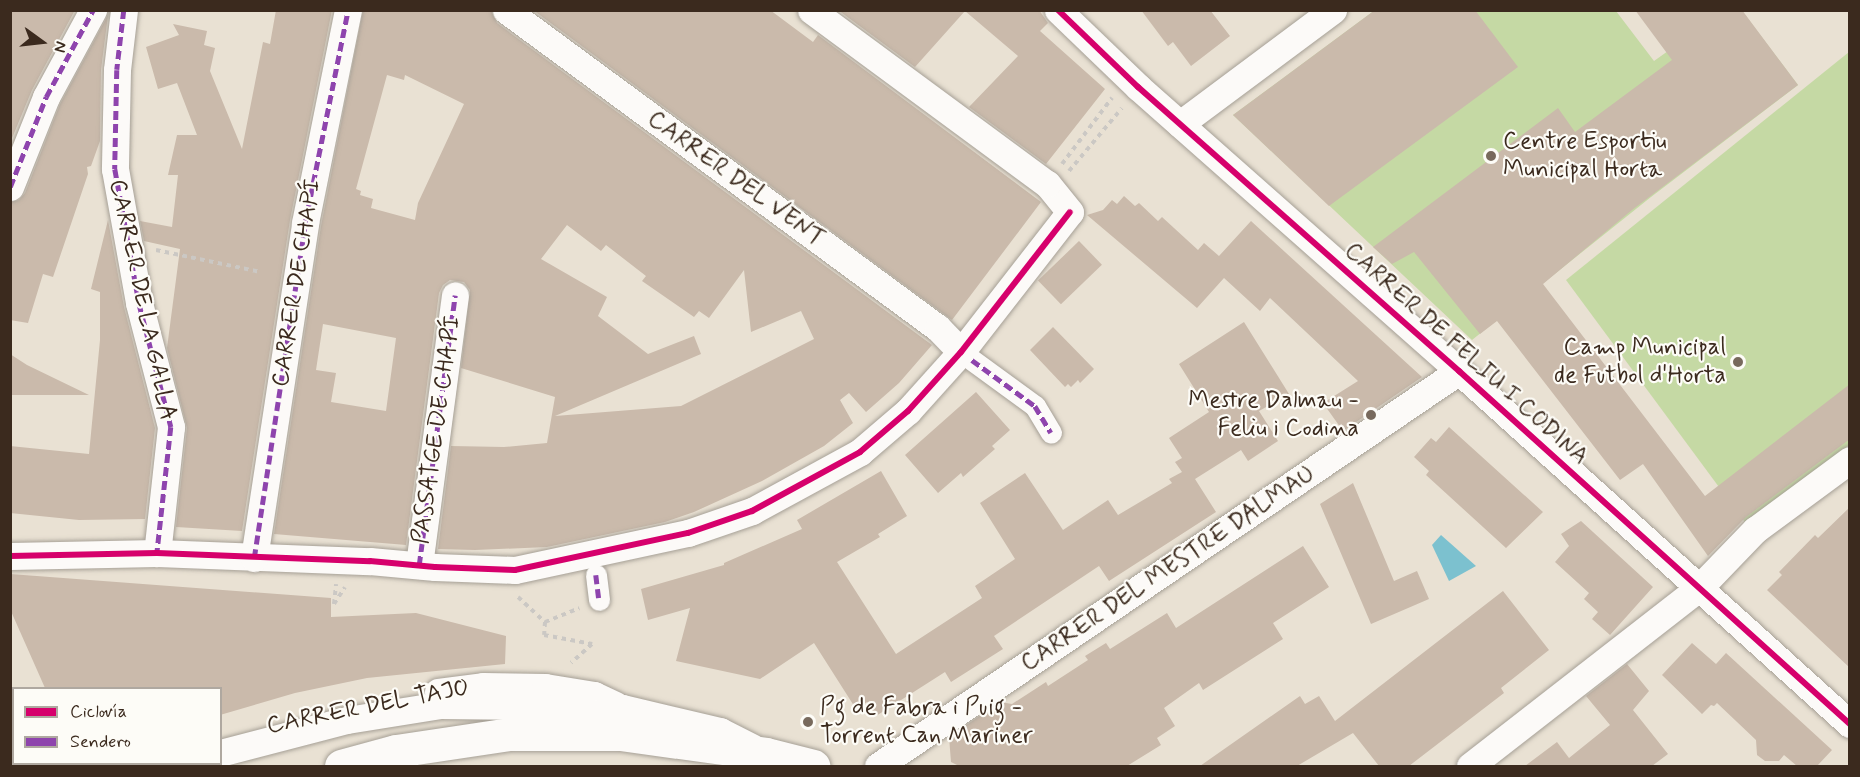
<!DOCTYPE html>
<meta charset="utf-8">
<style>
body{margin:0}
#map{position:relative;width:1860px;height:777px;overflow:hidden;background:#e9e1d3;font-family:Mynerve,sans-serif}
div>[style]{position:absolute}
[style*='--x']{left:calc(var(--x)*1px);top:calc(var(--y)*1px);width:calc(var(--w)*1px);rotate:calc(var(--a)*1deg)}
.green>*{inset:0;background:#c5d9a4}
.water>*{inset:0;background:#7cc1cf}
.building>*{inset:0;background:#cabaab;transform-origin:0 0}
.path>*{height:4px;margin-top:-2px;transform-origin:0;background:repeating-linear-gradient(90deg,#cbc8c4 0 4.5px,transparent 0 9px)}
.roads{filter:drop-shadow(0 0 2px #a6a096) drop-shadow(0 0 2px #a6a096)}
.pedestrian>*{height:21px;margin:-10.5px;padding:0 10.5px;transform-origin:10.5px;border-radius:10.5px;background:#fcfaf8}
.minor>*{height:27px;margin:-13.5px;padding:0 13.5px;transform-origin:13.5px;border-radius:13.5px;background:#fcfaf8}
.tertiary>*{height:33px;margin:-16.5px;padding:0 16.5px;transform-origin:16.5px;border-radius:16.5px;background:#fcfaf8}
.quiet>*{height:4.5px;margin-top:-2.25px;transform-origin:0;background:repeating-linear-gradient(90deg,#8e44ad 0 9px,transparent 0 13.5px)}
.cycleway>*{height:6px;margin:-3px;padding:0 3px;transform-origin:3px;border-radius:3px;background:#d6006c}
.dots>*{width:16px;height:16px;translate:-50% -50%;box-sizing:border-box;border:3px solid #fdfcf7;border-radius:50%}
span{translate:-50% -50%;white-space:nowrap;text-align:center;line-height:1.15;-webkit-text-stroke:4.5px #fdfcf7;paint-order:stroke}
.poi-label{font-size:24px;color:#3b2a1e}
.left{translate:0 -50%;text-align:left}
.right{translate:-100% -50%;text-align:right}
.street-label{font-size:24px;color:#3b2a1e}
.frame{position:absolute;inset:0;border:12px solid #3b2a1e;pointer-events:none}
.legend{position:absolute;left:12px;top:687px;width:210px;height:78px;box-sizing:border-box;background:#fdfcf7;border:2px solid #afa8a0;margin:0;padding:8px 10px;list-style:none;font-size:18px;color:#3b2a1e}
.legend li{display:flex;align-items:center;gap:12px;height:30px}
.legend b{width:30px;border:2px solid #afa8a0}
.north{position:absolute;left:12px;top:12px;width:60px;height:60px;-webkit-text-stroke:4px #fdfcf7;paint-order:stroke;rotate:105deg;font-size:16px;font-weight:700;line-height:24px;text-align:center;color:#3b2a1e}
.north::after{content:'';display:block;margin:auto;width:21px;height:27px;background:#3b2a1e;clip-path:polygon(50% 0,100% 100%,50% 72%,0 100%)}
</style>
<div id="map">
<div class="green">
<i style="clip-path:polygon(1375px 10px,1616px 11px,1654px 61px,1724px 11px,1742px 11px,1798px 85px,1651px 197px,1472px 340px,1233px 115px)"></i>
<i style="clip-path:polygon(1849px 52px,1849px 445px,1747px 525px,1566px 280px)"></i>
</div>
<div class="water">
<i style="clip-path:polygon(1441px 535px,1476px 566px,1449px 581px,1432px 545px)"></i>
</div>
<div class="building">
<i style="clip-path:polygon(10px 10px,75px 10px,32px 90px,10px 143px)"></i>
<i style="clip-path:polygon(276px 10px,332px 10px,290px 220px,242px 531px,176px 527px,187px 428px,167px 348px,180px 249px,144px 241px,140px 221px,172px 227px,178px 175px,168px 175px,177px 135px,197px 135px,177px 83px,158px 89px,146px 47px,179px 35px,173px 24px,207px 31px,204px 45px,215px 48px,210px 71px,242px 149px,263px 42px,270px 44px)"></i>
<i style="clip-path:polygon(evenodd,363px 10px,491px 10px,497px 23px,932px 345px,899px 383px,866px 412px,849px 393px,840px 400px,853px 423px,824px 446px,762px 481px,694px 512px,665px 522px,547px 547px,475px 550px,438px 549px,451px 446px,504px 447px,547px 443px,555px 397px,461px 368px,470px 290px,464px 282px,450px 280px,443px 285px,439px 293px,406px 545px,274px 534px,321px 226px,363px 10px,387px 75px,404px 80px,405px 75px,464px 104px,418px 203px,415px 220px,371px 208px,373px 199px,360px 195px,361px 191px,356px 189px,387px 75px,363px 10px,567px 225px,601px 251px,606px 245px,646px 276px,642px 281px,694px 317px,699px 311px,709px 318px,744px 270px,751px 332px,801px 311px,814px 339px,681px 406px,555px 416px,701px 354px,694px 336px,648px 354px,598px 316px,607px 297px,541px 259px,567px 225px,363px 10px,323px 324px,396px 338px,386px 411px,331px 402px,336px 373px,316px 370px,323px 324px)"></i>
<i style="clip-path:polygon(533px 10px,770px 10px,813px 42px,818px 35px,1041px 202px,952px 320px)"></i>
<i style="clip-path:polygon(838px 10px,1039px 10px,1048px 23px,1040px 31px,1105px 89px,1046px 164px,969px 107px,1018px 56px,965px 11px,915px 67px)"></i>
<i style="clip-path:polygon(1141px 10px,1210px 10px,1230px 36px,1191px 66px,1173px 42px,1168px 46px)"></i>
<i style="clip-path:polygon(1375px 10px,1475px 10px,1518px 67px,1329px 206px,1233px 115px)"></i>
<i style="clip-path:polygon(1635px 10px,1742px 10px,1798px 85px,1632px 210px,1543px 284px,1705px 496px,1850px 384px,1850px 439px,1746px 517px,1708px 556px,1643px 464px,1620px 480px,1497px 321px,1480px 334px,1414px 252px,1392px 264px,1373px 247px,1558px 108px,1575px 132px,1672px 60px)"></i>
<i style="clip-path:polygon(108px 15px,101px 70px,100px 141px,91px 166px,87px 167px,88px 174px,53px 277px,43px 274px,28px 323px,10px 320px,10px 202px,19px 200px,25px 193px,60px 104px)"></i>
<i style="clip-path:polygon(1124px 196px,1135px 206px,1139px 203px,1158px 221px,1162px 217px,1198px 250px,1204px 243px,1219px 256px,1251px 221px,1422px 377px,1343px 431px,1323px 403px,1358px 381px,1270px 298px,1260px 311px,1224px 278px,1197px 308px,1087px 215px,1103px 210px,1112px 200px,1117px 204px)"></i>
<i style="clip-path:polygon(108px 220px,124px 307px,155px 428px,145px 519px,79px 520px,10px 513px,10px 446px,89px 454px,100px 340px,100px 292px,91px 289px)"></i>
<i style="left:1079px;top:241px;width:33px;height:57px;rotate:46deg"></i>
<i style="clip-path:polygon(1244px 322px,1289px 394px,1259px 411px,1278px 441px,1248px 461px,1241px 450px,1195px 479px,1216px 512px,1109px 581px,1099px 566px,994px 636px,1003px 649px,951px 682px,945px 672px,876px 716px,867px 702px,856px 709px,814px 643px,760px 679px,676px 661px,690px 608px,648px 620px,641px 589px,724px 565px,724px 563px,802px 529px,797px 520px,881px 471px,907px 516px,878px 534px,880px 537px,837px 562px,896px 654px,982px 598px,975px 586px,1015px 559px,980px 503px,1025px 473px,1063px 530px,1108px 500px,1118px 515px,1172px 483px,1169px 479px,1182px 472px,1175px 462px,1182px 458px,1169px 438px,1209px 412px,1179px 364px)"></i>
<i style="clip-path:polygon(1053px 327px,1094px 369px,1080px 383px,1078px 380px,1071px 387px,1068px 384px,1065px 387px,1030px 350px)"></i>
<i style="clip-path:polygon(10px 354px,27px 365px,89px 395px,10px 395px)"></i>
<i style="clip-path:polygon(976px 392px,1010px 430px,992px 446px,995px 449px,963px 477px,961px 473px,938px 493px,905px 455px)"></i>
<i style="clip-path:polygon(1449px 427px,1543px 512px,1506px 548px,1426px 475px,1429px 471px,1414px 457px,1431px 438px,1436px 442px)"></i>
<i style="clip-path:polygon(1353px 483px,1394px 581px,1417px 571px,1429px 599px,1371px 624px,1320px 504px)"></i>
<i style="clip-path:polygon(1850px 507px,1850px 668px,1767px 590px,1782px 575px,1779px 572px,1815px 535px,1818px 538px)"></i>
<i style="clip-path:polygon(1581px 521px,1653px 587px,1610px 635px,1592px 619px,1598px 612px,1584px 599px,1589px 593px,1555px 562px,1569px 546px,1561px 534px)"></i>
<i style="clip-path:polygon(1303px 546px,1329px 587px,1273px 623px,1283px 639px,1203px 690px,1199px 683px,1164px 708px,1175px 726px,1157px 738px,1161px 745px,1127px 766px,959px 766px,951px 762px,949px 737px,1000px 702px,1012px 704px,1046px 682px,1048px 686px,1088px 660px,1085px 656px,1106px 643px,1110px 649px,1167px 613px,1176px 628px)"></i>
<i style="clip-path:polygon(10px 574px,331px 598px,331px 617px,416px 613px,506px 636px,505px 664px,367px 678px,295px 693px,220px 715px,220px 688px,45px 688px,10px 609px)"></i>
<i style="clip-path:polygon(1503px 591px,1549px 650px,1501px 688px,1504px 693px,1409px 766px,1379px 766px,1353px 733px,1297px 766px,1200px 766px,1300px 696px,1305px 704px,1319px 696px,1335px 721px)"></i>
<i style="clip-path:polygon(1692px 643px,1716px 664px,1726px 653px,1832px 750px,1817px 766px,1797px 766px,1784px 755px,1779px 761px,1765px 761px,1757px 755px,1756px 740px,1717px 703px,1714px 706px,1711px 705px,1702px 714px,1662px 675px)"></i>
<i style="clip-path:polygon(1627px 664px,1649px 691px,1633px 710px,1668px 754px,1652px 766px,1525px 766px,1557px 742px,1569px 758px,1610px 725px,1586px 696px)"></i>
</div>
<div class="path">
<i style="--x:1062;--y:164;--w:83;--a:-52.9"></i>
<i style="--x:1069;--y:171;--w:82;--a:-49.9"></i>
<i style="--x:156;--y:250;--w:106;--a:11.9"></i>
<i style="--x:518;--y:597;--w:37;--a:43"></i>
<i style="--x:545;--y:622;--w:13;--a:94"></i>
<i style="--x:544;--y:635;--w:49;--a:10.6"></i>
<i style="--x:592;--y:644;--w:28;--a:138"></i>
<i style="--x:334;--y:604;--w:20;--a:-57"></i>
<i style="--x:334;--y:604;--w:20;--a:-84"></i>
<i style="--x:545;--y:622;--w:37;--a:-22"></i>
<i style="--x:83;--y:766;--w:2;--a:-90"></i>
</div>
<div class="roads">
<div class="pedestrian">
<i style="--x:972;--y:360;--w:78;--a:36.1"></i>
<i style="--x:1035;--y:406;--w:31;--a:59"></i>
<i style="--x:596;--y:575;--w:25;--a:83"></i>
</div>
<div class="minor">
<i style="--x:124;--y:10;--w:60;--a:96.7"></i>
<i style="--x:117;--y:70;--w:99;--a:91.2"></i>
<i style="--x:115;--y:169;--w:136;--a:79.8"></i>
<i style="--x:139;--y:303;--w:128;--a:75.5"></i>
<i style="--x:171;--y:427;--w:127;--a:96.3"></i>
<i style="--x:506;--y:10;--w:536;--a:36.36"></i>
<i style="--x:938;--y:328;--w:33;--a:46"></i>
<i style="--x:1058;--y:10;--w:111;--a:43.9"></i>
<i style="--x:1138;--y:87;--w:429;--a:41.5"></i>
<i style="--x:1459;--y:371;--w:527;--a:42.08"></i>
<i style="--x:1180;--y:124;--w:191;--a:-36.7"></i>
<i style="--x:10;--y:187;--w:97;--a:-68.2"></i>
<i style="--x:46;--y:97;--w:99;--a:-61.6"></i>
<i style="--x:10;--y:556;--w:147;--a:-1.2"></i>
<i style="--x:157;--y:553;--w:213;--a:2.2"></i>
<i style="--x:370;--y:561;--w:65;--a:5.3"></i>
<i style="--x:435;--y:567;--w:80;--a:2.1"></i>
<i style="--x:515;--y:570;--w:177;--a:-12.1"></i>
<i style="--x:688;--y:533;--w:68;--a:-19"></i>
<i style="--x:752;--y:511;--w:123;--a:-28.6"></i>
<i style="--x:860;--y:452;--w:63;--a:-40.5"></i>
<i style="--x:908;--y:411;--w:79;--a:-48.1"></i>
<i style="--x:961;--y:352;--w:177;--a:-52.1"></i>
<i style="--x:1070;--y:212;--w:36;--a:-129"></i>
<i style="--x:1047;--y:184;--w:293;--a:-143.6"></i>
<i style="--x:254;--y:558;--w:339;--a:-81.3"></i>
<i style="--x:305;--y:223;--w:217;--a:-78.6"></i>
<i style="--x:419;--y:565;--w:272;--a:-82.4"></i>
<i style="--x:438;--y:692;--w:45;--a:-7.6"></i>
<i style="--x:483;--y:686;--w:62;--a:0.9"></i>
<i style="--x:545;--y:687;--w:50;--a:9.3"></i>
<i style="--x:594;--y:695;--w:23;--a:25"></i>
<i style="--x:10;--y:744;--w:4;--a:27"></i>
<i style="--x:220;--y:753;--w:131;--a:-14.6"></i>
<i style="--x:347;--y:720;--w:95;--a:-9.1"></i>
<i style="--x:441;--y:705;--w:88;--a:0.7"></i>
<i style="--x:529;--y:706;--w:67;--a:6.8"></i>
<i style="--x:596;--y:714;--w:27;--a:-13"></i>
<i style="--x:622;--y:708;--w:101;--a:13.2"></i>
<i style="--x:720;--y:731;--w:36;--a:27"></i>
<i style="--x:40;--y:764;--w:8;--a:14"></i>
<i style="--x:130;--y:766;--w:10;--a:-11"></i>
<i style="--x:181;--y:766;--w:8;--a:-14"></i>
<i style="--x:878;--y:766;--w:703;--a:-34.21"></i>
<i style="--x:1470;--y:766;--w:290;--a:-37.9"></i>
<i style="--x:1699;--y:588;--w:81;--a:-46"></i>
<i style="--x:1755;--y:530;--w:118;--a:-36.4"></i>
</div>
<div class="tertiary">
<i style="--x:341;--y:766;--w:57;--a:-15.3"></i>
<i style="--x:396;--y:751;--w:115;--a:-8.5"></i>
<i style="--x:510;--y:734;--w:110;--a:0"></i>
<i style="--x:620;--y:734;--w:147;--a:7.8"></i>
<i style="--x:766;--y:754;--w:49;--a:14.3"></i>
</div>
</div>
<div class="quiet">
<i style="--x:124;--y:10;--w:60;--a:96.7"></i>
<i style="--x:117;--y:70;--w:99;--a:91.2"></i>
<i style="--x:115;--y:169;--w:136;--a:79.8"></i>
<i style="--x:139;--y:303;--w:128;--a:75.5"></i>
<i style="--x:171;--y:427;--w:127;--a:96.3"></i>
<i style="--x:10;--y:187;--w:97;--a:-68.2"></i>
<i style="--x:46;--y:97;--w:99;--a:-61.6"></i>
<i style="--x:972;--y:360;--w:78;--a:36.1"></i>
<i style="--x:1035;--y:406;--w:31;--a:59"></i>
<i style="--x:254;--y:558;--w:339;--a:-81.3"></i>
<i style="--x:305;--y:223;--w:217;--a:-78.6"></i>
<i style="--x:419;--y:565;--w:272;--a:-82.4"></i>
<i style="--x:596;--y:575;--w:25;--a:83"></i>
</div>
<div class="cycleway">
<i style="--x:1058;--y:10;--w:111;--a:43.9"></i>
<i style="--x:1138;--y:87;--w:429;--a:41.5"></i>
<i style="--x:1459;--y:371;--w:527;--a:42.08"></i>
<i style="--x:10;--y:556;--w:147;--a:-1.2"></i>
<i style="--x:157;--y:553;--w:213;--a:2.2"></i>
<i style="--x:370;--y:561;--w:65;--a:5.3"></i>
<i style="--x:435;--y:567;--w:80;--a:2.1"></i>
<i style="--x:515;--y:570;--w:177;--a:-12.1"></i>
<i style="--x:688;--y:533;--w:68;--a:-19"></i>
<i style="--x:752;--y:511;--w:123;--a:-28.6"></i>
<i style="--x:860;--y:452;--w:63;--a:-40.5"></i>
<i style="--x:908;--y:411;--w:79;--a:-48.1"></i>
<i style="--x:961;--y:352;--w:177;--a:-52.1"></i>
</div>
<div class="dots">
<i style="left:1491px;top:156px;background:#786a5d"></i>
<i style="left:1738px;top:362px;background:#786a5d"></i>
<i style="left:1371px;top:415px;background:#786a5d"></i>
<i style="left:808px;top:722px;background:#786a5d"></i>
</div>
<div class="poi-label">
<span class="left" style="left:1503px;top:156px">Centre Esportiu<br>Municipal Horta</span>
<span class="right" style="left:1726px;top:362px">Camp Municipal<br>de Futbol d'Horta</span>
<span class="right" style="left:1359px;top:415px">Mestre Dalmau -<br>Feliu i Codina</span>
<span class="left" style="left:820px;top:722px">Pg de Fabra i Puig -<br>Torrent Can Mariner</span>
</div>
<div class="street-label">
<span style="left:736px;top:179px;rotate:36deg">CARRER DEL VENT</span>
<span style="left:297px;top:283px;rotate:-81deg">CARRER DE CHAPÍ</span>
<span style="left:142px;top:300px;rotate:78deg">CARRER DE LA GALLA</span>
<span style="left:1466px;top:354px;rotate:42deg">CARRER DE FELIU I CODINA</span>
<span style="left:437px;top:430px;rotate:-82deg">PASSATGE DE CHAPÍ</span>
<span style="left:1168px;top:569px;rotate:-34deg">CARRER DEL MESTRE DALMAU</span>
<span style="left:368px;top:707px;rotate:-11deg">CARRER DEL TAJO</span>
</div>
<div class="frame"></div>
<ul class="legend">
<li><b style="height:8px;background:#d6006c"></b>Ciclovía</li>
<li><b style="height:8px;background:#8e44ad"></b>Sendero</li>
</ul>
<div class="north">N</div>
</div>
